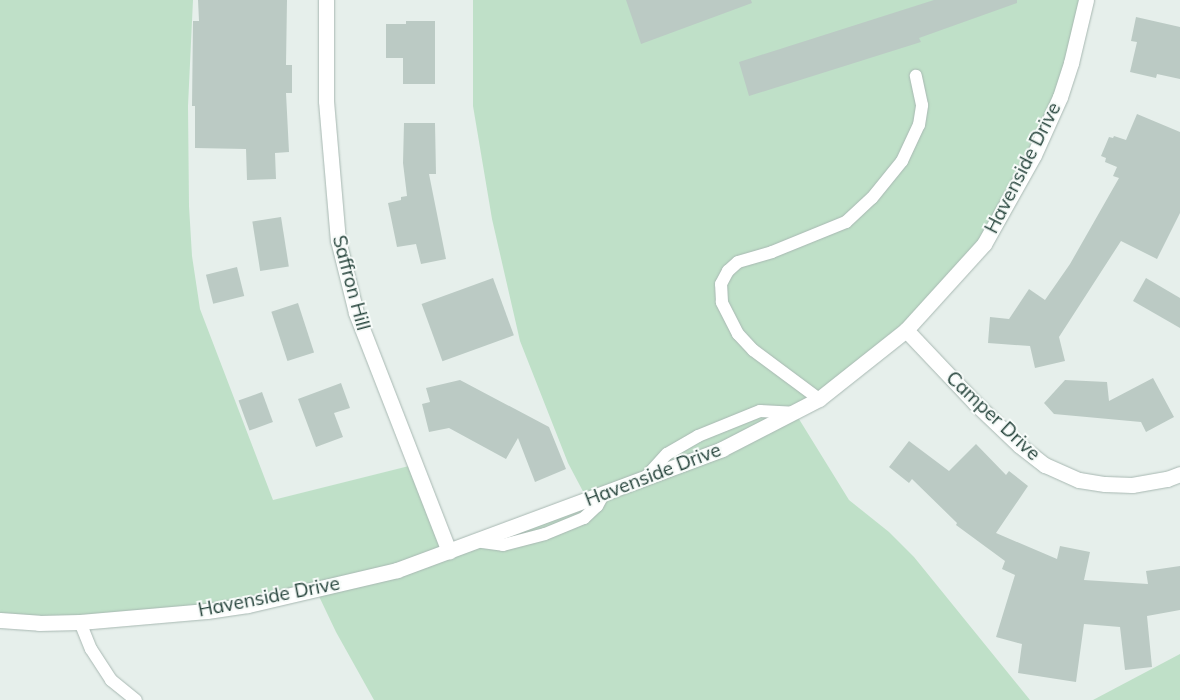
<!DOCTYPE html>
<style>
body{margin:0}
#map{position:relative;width:1180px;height:700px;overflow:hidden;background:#e6efeb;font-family:Mulish,sans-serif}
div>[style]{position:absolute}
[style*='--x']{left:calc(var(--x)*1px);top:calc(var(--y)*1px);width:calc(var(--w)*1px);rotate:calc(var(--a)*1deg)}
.green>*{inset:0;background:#bfe0c8}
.building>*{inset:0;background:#bbcac4;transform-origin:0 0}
.roads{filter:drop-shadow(0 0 1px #a8b8b2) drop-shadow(0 0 1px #a8b8b2)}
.service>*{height:12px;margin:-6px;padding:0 6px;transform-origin:6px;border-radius:6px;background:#fff}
.minor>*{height:15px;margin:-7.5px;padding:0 7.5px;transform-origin:7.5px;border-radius:7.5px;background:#fff}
span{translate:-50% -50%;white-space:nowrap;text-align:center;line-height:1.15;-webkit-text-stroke:4px #f7fbf9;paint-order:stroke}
.street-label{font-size:19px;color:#24423a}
</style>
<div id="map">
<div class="green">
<i style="clip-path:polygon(0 0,193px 0,188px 106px,189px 206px,192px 256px,200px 309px,273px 500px,417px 464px,449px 550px,587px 499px,568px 463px,520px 341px,492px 219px,473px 106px,473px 0,1086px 0,1071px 63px,1001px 216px,942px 292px,794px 411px,849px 500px,889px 532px,914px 557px,1030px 700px,374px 700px,336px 632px,316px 590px,209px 610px,0 619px)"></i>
<i style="clip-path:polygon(1180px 654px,1180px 700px,1093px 700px)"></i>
</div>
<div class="building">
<i style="clip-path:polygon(198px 0,287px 0,286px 65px,292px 65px,292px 93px,286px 93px,289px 152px,275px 153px,276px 179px,247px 180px,246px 149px,195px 148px,195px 106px,192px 106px,193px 21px,199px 21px)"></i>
<i style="clip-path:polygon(626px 0,751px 0,752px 3px,641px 44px)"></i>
<i style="clip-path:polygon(934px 0,1017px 0,1017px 3px,919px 38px,921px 42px,749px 96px,739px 62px)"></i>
<i style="clip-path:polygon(1136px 17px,1180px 27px,1180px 79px,1157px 74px,1156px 78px,1130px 72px,1137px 42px,1131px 41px)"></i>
<i style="clip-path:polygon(406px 21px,435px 21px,435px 84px,403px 84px,403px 58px,386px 58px,386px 24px,406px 24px)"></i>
<i style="clip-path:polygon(1137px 114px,1180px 132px,1180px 213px,1157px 259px,1121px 241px,1059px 337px,1065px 361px,1035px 368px,1030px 346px,988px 343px,990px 317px,1009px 319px,1029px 289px,1045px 300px,1070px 264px,1119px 178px,1113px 176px,1117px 167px,1105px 162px,1106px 158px,1101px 156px,1109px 137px,1113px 138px,1114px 136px,1126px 140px)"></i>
<i style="clip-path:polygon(404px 123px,435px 123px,436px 174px,429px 174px,446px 259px,421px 264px,416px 244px,397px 247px,388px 203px,401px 200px,401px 197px,407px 196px,403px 163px)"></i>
<i style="left:281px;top:217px;width:50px;height:29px;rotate:81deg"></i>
<i style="left:237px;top:267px;width:30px;height:32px;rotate:76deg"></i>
<i style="left:493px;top:278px;width:61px;height:76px;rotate:70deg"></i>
<i style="clip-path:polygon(1146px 278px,1180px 298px,1180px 328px,1133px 301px)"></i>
<i style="left:298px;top:303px;width:52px;height:28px;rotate:72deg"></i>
<i style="clip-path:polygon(1153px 378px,1174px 417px,1146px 432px,1141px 422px,1054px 414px,1044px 403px,1065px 380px,1107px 382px,1109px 401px)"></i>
<i style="clip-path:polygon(460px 380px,549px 427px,566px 469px,535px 482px,518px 438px,506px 459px,449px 428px,429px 432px,422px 404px,430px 402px,426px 388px)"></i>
<i style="clip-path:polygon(341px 383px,350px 408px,334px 413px,343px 437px,316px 447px,298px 399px)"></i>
<i style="left:262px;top:392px;width:32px;height:25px;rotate:70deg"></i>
<i style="clip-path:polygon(909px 441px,949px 471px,976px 444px,1006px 475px,1009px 471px,1028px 486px,996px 533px,1057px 559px,1060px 546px,1090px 552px,1084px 580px,1148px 584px,1146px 571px,1180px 566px,1180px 610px,1147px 616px,1152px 667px,1125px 670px,1120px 627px,1084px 624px,1076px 682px,1018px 673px,1022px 644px,996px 637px,1015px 575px,1002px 569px,1005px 561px,956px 525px,957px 523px,912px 479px,909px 483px,889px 467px)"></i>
</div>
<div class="roads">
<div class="service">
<i style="--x:819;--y:399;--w:82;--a:-143.4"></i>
<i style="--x:753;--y:350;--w:22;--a:-133"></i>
<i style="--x:738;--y:334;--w:36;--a:-117"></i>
<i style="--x:722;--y:302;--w:18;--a:-93"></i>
<i style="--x:721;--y:284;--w:15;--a:-62"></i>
<i style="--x:728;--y:271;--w:13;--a:-42"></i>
<i style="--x:738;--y:262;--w:35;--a:-16"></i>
<i style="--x:772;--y:252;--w:80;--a:-22.1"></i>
<i style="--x:846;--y:222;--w:35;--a:-43"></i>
<i style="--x:872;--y:198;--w:48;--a:-51"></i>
<i style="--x:902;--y:161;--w:40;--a:-65"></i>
<i style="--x:919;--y:125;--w:20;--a:-81"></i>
<i style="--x:922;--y:105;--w:30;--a:-102"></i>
<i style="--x:646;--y:477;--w:31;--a:-48"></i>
<i style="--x:667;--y:454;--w:36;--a:-30"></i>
<i style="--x:698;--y:436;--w:67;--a:-22"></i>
<i style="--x:760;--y:411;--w:33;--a:3"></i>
<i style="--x:475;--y:541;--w:28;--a:8"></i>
<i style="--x:503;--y:545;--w:43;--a:-14.7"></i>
<i style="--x:545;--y:534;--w:42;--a:-22.3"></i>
<i style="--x:584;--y:518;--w:18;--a:-43"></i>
<i style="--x:597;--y:506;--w:13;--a:-61"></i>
<i style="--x:80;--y:622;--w:29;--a:68"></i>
<i style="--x:91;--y:649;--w:37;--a:57"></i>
<i style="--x:111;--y:680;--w:32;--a:39"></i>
</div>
<div class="minor">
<i style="--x:326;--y:0;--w:101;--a:90"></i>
<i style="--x:326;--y:101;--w:140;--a:85.1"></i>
<i style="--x:338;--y:240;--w:75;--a:76.1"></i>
<i style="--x:356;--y:313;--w:256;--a:68.7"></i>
<i style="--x:906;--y:330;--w:100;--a:46.6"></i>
<i style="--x:975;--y:403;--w:61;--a:43.7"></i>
<i style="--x:1019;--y:445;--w:33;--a:38"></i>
<i style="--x:1045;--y:465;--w:37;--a:24"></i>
<i style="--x:1079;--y:480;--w:26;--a:9"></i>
<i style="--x:1105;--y:484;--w:27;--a:2"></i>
<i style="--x:1132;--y:485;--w:36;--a:-10"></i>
<i style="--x:1167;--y:479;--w:14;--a:-21"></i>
<i style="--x:0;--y:620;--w:39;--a:4"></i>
<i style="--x:39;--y:623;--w:41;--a:-1.4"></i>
<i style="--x:80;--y:622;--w:127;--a:-5"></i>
<i style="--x:207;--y:611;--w:41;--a:-8.3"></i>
<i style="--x:248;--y:605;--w:153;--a:-13.2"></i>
<i style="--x:397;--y:570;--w:347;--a:-20.4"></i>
<i style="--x:722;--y:449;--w:109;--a:-27.3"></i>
<i style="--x:819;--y:399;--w:111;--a:-38.4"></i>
<i style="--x:906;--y:330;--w:116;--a:-47.8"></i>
<i style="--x:984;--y:244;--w:102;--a:-60.7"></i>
<i style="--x:1034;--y:155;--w:64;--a:-65.9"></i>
<i style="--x:1060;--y:97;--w:36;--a:-72"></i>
<i style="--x:1071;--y:63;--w:65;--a:-76.6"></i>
</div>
</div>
<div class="street-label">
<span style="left:1023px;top:168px;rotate:-63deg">Havenside Drive</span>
<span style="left:351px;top:283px;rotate:75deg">Saffron Hill</span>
<span style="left:993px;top:416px;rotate:43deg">Camper Drive</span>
<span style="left:653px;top:475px;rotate:-21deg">Havenside Drive</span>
<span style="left:269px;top:597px;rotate:-11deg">Havenside Drive</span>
</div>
</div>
